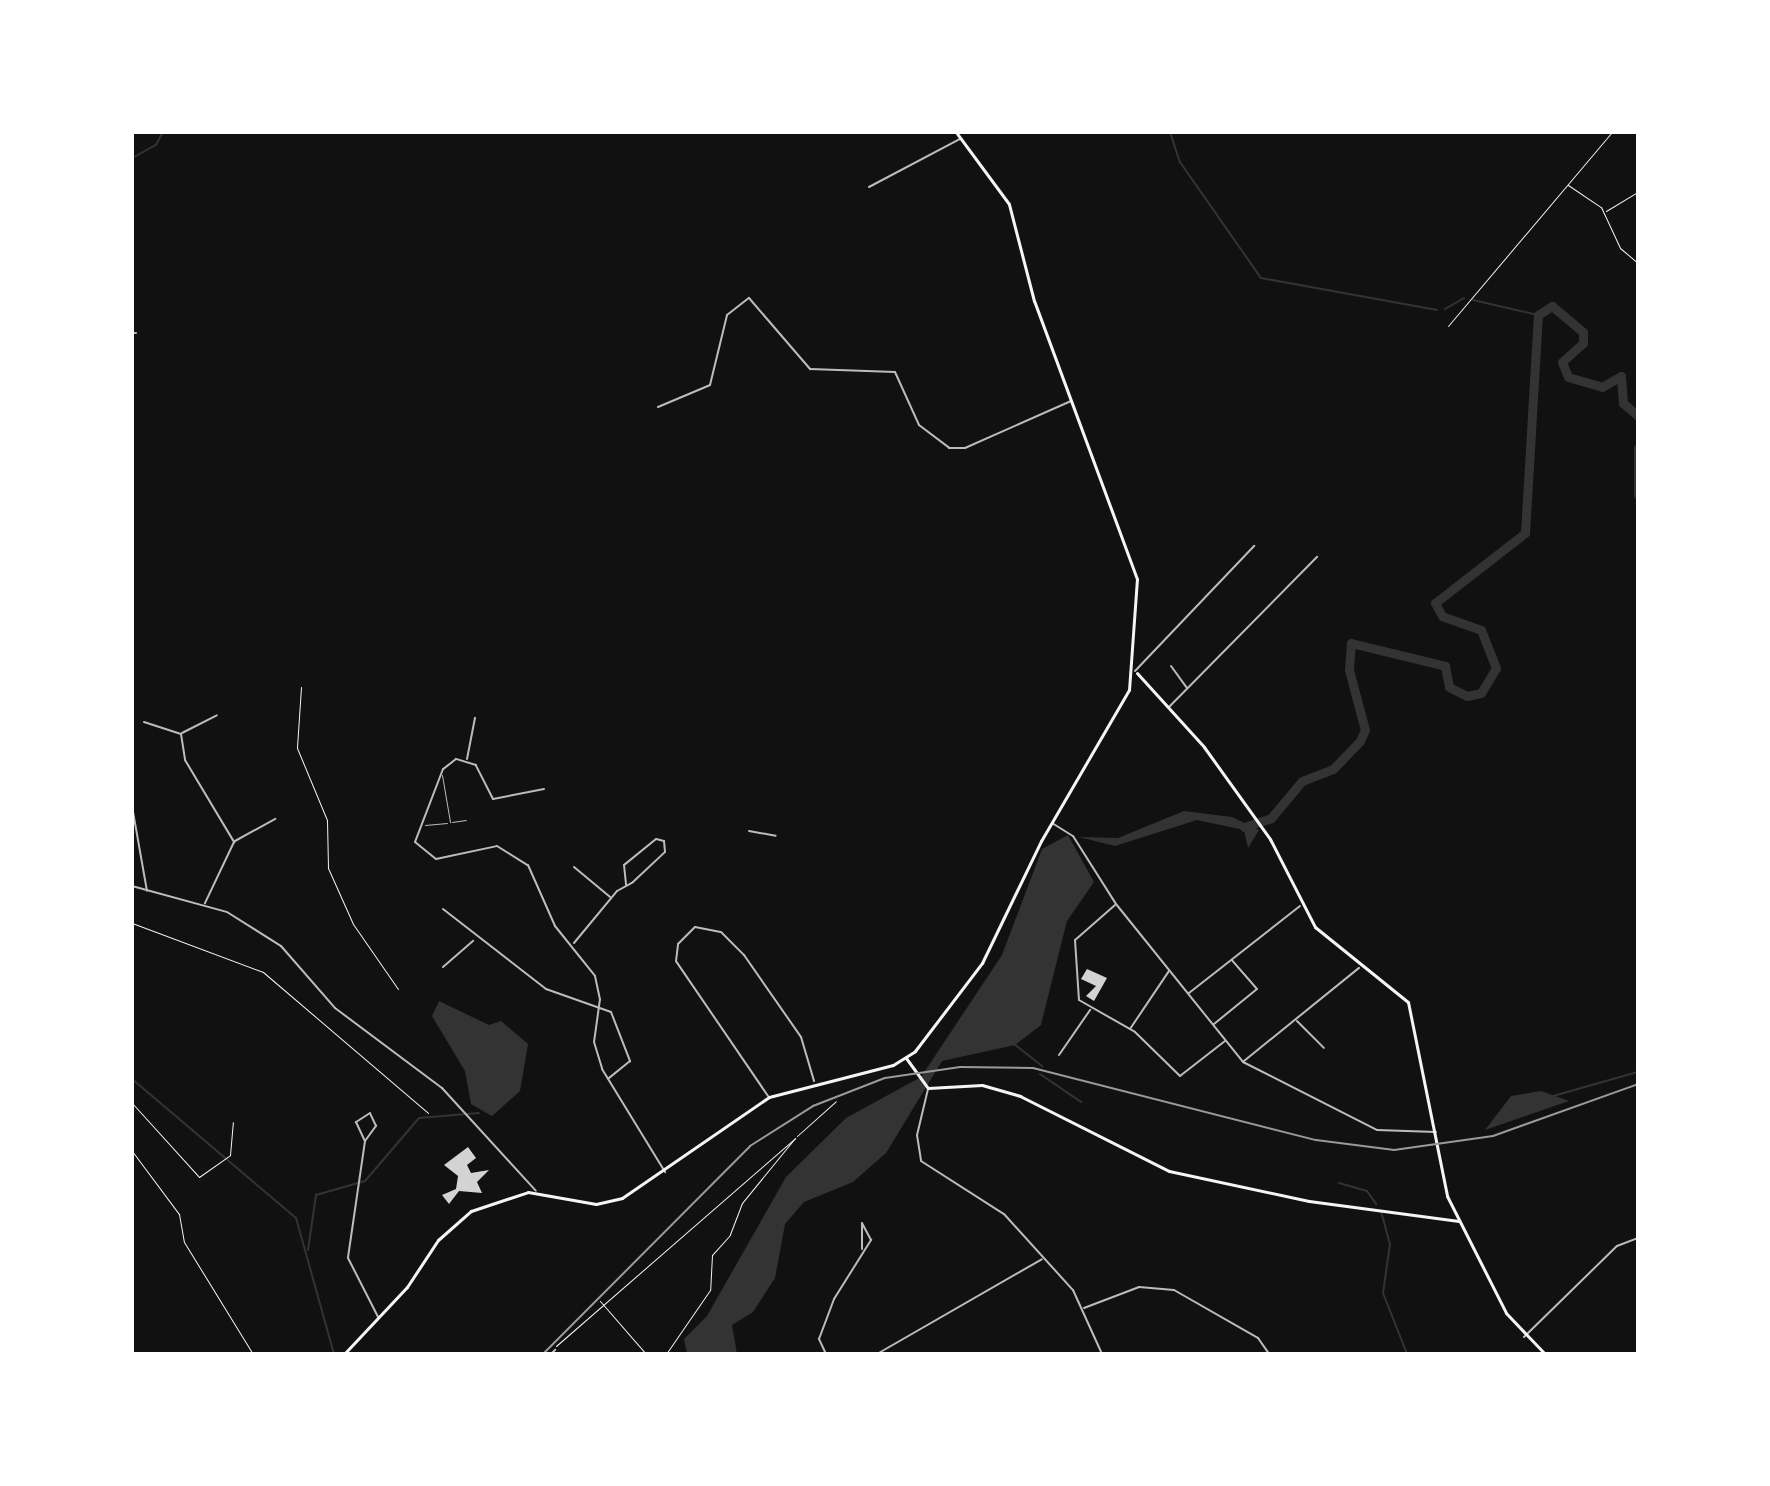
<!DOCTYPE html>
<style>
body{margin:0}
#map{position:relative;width:1770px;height:1486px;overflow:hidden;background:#111;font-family:"Nunito Sans",sans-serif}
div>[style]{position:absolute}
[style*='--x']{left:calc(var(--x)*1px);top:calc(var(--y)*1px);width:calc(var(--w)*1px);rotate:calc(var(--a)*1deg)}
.water>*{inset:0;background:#333}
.stream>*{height:2px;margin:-1px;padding:0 1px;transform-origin:1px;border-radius:1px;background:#333}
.river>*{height:9px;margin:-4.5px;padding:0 4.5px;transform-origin:4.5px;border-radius:4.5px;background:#333}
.building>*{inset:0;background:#d3d3d3}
.path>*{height:1px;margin:-0.5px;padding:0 0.5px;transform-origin:0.5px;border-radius:0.5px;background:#f5f5f5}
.service>*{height:1px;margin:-0.5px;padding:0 0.5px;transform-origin:0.5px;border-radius:0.5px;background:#bcbcbc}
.minor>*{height:2px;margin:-1px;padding:0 1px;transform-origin:1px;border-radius:1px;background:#bcbcbc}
.secondary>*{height:3px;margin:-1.5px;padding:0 1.5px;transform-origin:1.5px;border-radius:1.5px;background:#f5f5f5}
.rail>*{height:2px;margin:-1px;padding:0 1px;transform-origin:1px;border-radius:1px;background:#9a9a9a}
span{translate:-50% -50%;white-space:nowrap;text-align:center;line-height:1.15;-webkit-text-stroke:8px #fff;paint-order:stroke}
.frame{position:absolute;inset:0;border:134px solid #fff;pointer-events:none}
</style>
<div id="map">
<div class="water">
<i style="clip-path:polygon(1184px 811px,1232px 817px,1259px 830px,1248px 848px,1244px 830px,1197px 820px,1115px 846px,1079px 837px,1118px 838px)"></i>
<i style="clip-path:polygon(1068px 835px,1094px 882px,1067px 921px,1041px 1025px,1015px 1045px,942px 1061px,886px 1153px,853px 1182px,804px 1202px,785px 1224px,775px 1278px,753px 1312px,732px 1325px,737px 1354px,687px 1354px,684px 1339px,707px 1316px,786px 1177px,846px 1118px,921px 1077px,1002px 955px,1042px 849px)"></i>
<i style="clip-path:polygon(439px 1001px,489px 1025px,501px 1021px,528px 1044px,520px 1091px,492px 1116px,471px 1104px,465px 1071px,432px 1016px)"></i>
<i style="clip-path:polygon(1541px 1091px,1569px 1101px,1485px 1130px,1511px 1096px)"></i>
</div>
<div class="stream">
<i style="--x:1170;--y:132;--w:32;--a:72"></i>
<i style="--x:1180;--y:162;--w:141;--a:55.1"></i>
<i style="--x:1261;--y:278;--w:179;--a:10.3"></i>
<i style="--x:134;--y:157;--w:25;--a:-29"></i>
<i style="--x:156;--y:145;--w:15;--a:-62"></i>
<i style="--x:1473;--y:300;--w:67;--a:13"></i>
<i style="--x:1445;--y:309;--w:22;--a:-30"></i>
<i style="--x:1014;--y:1044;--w:36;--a:38"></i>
<i style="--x:1040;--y:1074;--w:50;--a:34.3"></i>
<i style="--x:132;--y:1079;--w:215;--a:40.3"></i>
<i style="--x:296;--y:1218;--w:141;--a:74.4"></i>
<i style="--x:1553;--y:1096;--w:88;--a:-15.8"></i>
<i style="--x:1339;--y:1183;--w:29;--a:16"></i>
<i style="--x:1367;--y:1191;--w:16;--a:55"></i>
<i style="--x:1381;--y:1211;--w:34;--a:75"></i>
<i style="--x:1390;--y:1244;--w:49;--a:98.1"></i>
<i style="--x:1383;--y:1293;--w:66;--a:68.5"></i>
<i style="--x:308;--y:1250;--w:56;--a:-81.7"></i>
<i style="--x:316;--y:1195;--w:51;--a:-15.9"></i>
<i style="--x:365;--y:1181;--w:83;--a:-49.4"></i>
<i style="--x:419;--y:1118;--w:60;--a:-4.8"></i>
</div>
<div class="river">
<i style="--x:1638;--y:448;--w:47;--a:90"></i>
<i style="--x:1244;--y:827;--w:28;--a:-18"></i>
<i style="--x:1271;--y:818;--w:48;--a:-50"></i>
<i style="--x:1302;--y:781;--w:33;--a:-21"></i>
<i style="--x:1333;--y:769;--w:39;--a:-46"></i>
<i style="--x:1360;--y:741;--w:12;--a:-66"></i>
<i style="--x:1365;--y:730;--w:62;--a:-104.9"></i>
<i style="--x:1349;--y:670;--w:27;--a:-86"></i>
<i style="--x:1351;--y:643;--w:97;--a:13.7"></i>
<i style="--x:1445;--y:666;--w:21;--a:79"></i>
<i style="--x:1449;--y:687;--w:20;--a:27"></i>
<i style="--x:1467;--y:696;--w:14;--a:-12"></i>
<i style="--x:1481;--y:693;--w:29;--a:-59"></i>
<i style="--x:1496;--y:668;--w:41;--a:-111.5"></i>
<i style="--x:1481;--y:630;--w:41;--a:-160.3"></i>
<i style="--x:1442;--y:616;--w:15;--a:-118"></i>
<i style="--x:1435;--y:603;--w:114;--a:-37.9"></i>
<i style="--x:1525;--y:533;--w:218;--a:-86.6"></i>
<i style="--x:1538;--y:315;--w:17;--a:-33"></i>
<i style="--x:1552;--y:306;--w:40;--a:40"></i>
<i style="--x:1583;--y:332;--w:11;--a:90"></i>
<i style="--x:1583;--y:343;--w:28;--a:138"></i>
<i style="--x:1562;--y:362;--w:16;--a:68"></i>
<i style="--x:1568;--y:377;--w:35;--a:16"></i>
<i style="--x:1602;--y:387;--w:22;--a:-30"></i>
<i style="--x:1621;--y:376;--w:27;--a:86"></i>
<i style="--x:1623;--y:403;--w:20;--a:41"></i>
</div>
<div class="building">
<i style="clip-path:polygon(1087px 969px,1107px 978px,1094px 1001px,1086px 996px,1096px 986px,1081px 979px)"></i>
<i style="clip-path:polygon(468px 1147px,476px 1158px,467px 1165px,471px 1173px,489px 1170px,477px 1182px,482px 1193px,459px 1191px,449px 1204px,442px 1195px,456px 1189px,458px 1176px,444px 1165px)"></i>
</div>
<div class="path">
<i style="--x:1568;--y:185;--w:40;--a:34"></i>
<i style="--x:1601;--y:207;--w:45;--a:65.1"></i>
<i style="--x:1620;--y:248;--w:23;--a:40"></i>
<i style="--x:1606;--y:211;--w:37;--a:-31"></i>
<i style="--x:1448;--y:326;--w:254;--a:-49.8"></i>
<i style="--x:301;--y:687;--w:61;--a:93.8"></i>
<i style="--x:297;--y:748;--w:78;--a:67.4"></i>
<i style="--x:327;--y:820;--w:48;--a:88.8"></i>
<i style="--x:328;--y:868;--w:61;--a:65.9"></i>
<i style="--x:353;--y:924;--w:79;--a:55.3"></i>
<i style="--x:132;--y:923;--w:140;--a:20.5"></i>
<i style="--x:263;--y:972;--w:217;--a:40.5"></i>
<i style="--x:132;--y:1103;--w:100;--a:47.8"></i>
<i style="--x:199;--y:1177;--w:38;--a:-35"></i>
<i style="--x:230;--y:1155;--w:33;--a:-85"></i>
<i style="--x:797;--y:1136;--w:52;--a:-41.9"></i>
<i style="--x:132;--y:1151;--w:79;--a:53.3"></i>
<i style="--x:179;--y:1214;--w:28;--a:80"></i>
<i style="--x:184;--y:1242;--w:132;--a:58.4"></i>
<i style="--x:600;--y:1301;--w:70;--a:49"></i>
<i style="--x:556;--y:1346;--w:317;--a:-41"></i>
<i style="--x:795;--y:1138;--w:84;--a:129.2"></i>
<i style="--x:742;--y:1203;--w:34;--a:111"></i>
<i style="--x:730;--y:1235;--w:27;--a:132"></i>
<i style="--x:712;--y:1255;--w:35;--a:93"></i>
<i style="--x:710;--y:1290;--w:78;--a:124.5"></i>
</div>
<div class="service">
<i style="--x:442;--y:775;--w:48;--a:80.3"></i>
<i style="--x:452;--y:822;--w:14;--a:-8"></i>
<i style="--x:425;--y:825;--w:22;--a:-5"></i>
</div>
<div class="minor">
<i style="--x:869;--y:187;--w:103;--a:-27.8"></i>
<i style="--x:132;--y:333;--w:4;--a:0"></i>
<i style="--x:658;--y:407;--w:56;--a:-22.9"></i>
<i style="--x:710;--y:385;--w:72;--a:-76.3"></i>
<i style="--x:727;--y:315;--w:28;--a:-38"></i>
<i style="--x:749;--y:298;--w:94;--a:49.3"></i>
<i style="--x:810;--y:369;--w:85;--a:2"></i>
<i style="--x:895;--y:372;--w:58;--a:65.6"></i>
<i style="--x:919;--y:425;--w:38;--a:37"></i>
<i style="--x:949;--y:448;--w:16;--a:0"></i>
<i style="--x:965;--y:448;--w:116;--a:-23.9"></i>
<i style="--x:1171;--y:666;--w:27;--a:54"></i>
<i style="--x:1135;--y:671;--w:173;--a:-46.4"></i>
<i style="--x:1169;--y:707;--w:211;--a:-45.4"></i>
<i style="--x:144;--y:722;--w:38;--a:18"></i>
<i style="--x:182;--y:733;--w:39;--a:-27"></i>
<i style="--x:181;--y:734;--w:26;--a:81"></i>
<i style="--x:185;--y:760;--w:96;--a:59.1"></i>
<i style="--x:234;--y:842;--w:68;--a:115.4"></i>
<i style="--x:467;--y:759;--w:42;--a:-79"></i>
<i style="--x:544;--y:789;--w:52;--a:168.9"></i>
<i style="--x:493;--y:799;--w:38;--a:-117"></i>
<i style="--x:476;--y:765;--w:21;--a:-163"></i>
<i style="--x:456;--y:759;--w:16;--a:142"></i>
<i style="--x:443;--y:769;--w:78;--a:111"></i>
<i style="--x:415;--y:842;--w:27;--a:39"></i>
<i style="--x:436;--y:859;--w:62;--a:-12"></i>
<i style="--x:497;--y:846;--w:36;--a:32"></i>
<i style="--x:528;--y:865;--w:67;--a:66.1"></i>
<i style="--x:555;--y:926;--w:64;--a:51.3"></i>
<i style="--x:595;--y:976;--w:24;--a:78"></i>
<i style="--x:600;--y:999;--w:43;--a:97.9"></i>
<i style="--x:594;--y:1042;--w:28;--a:73"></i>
<i style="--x:602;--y:1069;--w:121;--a:58.5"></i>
<i style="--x:132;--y:806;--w:86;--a:80"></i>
<i style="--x:1052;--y:823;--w:25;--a:32"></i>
<i style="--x:1073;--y:836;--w:80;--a:57.7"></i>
<i style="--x:1116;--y:904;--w:203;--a:51.2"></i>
<i style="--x:1243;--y:1062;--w:150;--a:26.9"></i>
<i style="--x:1377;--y:1130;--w:59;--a:1.9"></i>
<i style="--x:749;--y:831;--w:27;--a:10"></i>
<i style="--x:235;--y:841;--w:46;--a:-28.8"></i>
<i style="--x:574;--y:867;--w:47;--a:39.8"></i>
<i style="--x:132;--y:886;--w:98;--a:15.3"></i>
<i style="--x:227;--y:912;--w:64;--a:32.2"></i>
<i style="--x:281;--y:946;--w:82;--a:48.9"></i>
<i style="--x:335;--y:1008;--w:134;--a:36.8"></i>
<i style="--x:442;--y:1088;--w:139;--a:47.6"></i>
<i style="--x:1115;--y:905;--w:53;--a:138.8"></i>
<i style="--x:1075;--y:940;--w:60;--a:86.2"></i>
<i style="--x:1079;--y:1000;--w:64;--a:29.7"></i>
<i style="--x:1135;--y:1032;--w:63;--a:44.4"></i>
<i style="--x:1180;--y:1076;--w:57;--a:-37.9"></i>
<i style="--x:443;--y:909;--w:130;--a:37.8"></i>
<i style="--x:546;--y:989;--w:69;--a:19.5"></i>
<i style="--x:611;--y:1012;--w:53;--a:68.8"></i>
<i style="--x:630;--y:1061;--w:28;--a:141"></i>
<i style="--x:574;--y:943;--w:67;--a:-50.4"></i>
<i style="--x:617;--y:891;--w:18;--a:-29"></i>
<i style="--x:633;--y:882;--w:44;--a:-43.2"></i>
<i style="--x:665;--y:852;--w:11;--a:-95"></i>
<i style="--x:664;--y:841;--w:8;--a:-166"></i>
<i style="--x:656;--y:839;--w:41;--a:140.9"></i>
<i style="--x:624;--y:865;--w:20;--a:84"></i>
<i style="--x:443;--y:967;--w:40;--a:-41"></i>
<i style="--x:1189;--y:993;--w:141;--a:-38.1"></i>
<i style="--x:1297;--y:1021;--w:38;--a:45"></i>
<i style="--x:1214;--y:1024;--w:55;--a:-39.1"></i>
<i style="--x:1257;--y:989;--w:38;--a:-131"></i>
<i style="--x:1130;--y:1029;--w:70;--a:-56.1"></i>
<i style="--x:1059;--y:1055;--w:55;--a:-55.4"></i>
<i style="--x:1244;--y:1061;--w:148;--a:-39"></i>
<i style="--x:928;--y:1089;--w:47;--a:103.4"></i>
<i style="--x:917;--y:1135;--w:26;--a:81"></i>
<i style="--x:921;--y:1161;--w:98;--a:32.6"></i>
<i style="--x:1004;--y:1214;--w:103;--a:47.8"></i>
<i style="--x:1073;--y:1290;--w:70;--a:65.6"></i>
<i style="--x:768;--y:1096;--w:163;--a:-124.3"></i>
<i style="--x:676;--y:961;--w:17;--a:-83"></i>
<i style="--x:678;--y:944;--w:24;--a:-45"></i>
<i style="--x:695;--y:927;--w:26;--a:11"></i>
<i style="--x:721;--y:932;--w:33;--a:45"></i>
<i style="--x:744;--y:955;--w:100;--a:55.2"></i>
<i style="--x:801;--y:1037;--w:46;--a:73.5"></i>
<i style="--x:365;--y:1141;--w:19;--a:-54"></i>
<i style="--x:376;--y:1126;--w:14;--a:-115"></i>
<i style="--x:370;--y:1113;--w:17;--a:147"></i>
<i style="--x:356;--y:1122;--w:21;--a:65"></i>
<i style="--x:365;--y:1141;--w:118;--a:98.3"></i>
<i style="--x:348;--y:1258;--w:66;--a:63"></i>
<i style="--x:1084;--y:1308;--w:59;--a:-20.9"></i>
<i style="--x:1139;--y:1287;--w:35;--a:5"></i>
<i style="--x:1174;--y:1290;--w:97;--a:29.7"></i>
<i style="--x:1258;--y:1338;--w:19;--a:55"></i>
<i style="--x:1524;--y:1337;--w:130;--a:-44.4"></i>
<i style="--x:1617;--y:1246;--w:22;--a:-21"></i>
<i style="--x:551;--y:1354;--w:6;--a:-45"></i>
<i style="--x:826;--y:1354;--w:17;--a:-115"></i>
<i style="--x:819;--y:1339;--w:43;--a:-69.4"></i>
<i style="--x:834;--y:1299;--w:70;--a:-57.9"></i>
<i style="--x:871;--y:1240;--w:19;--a:-118"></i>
<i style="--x:862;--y:1223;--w:26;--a:90"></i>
<i style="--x:877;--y:1354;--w:190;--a:-29.9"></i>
</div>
<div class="secondary">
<i style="--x:1137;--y:673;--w:100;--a:47.8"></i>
<i style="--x:1204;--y:747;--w:113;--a:54.3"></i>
<i style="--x:1270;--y:839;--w:99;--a:62.9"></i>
<i style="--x:1315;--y:927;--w:119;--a:38.9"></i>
<i style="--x:1408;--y:1002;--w:198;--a:78.6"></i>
<i style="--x:1447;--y:1196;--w:131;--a:63.2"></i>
<i style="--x:1506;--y:1313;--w:57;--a:46.4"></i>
<i style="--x:906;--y:1058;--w:37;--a:54"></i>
<i style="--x:928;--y:1088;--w:54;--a:-3.2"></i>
<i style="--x:982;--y:1085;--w:40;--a:16"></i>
<i style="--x:1020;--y:1096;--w:167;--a:26.7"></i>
<i style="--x:1169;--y:1171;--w:143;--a:12.1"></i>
<i style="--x:1309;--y:1201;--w:151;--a:7.6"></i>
<i style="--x:344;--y:1354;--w:92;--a:-46.8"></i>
<i style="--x:407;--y:1287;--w:56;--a:-56.6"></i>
<i style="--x:438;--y:1240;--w:44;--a:-41.3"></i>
<i style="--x:471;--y:1211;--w:60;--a:-18.4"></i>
<i style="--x:528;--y:1192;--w:69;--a:10"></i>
<i style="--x:596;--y:1204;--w:27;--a:-13"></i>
<i style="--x:622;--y:1198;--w:178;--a:-34.5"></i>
<i style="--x:769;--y:1097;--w:128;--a:-14.5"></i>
<i style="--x:893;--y:1065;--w:26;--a:-32"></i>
<i style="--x:915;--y:1051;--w:111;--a:-52.7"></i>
<i style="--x:982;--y:963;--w:136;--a:-64.2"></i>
<i style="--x:1041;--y:841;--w:175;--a:-59.8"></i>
<i style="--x:1129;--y:690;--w:111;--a:-85.9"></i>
<i style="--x:1137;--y:579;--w:296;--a:-110.3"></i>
<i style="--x:1034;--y:301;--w:100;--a:-104.5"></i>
<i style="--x:1009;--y:204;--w:89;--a:-126.4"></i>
</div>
<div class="rail">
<i style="--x:543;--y:1354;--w:293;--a:-45.1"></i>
<i style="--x:750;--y:1146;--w:75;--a:-32.4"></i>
<i style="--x:813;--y:1106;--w:77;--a:-21.3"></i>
<i style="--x:885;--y:1078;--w:76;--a:-8.3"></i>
<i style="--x:960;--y:1067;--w:73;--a:0.8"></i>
<i style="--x:1033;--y:1068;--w:292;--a:14.3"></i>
<i style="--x:1316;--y:1140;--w:79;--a:7.3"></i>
<i style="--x:1394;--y:1150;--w:100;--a:-8"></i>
<i style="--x:1493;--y:1136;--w:154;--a:-19.7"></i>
</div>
<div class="frame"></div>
</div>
